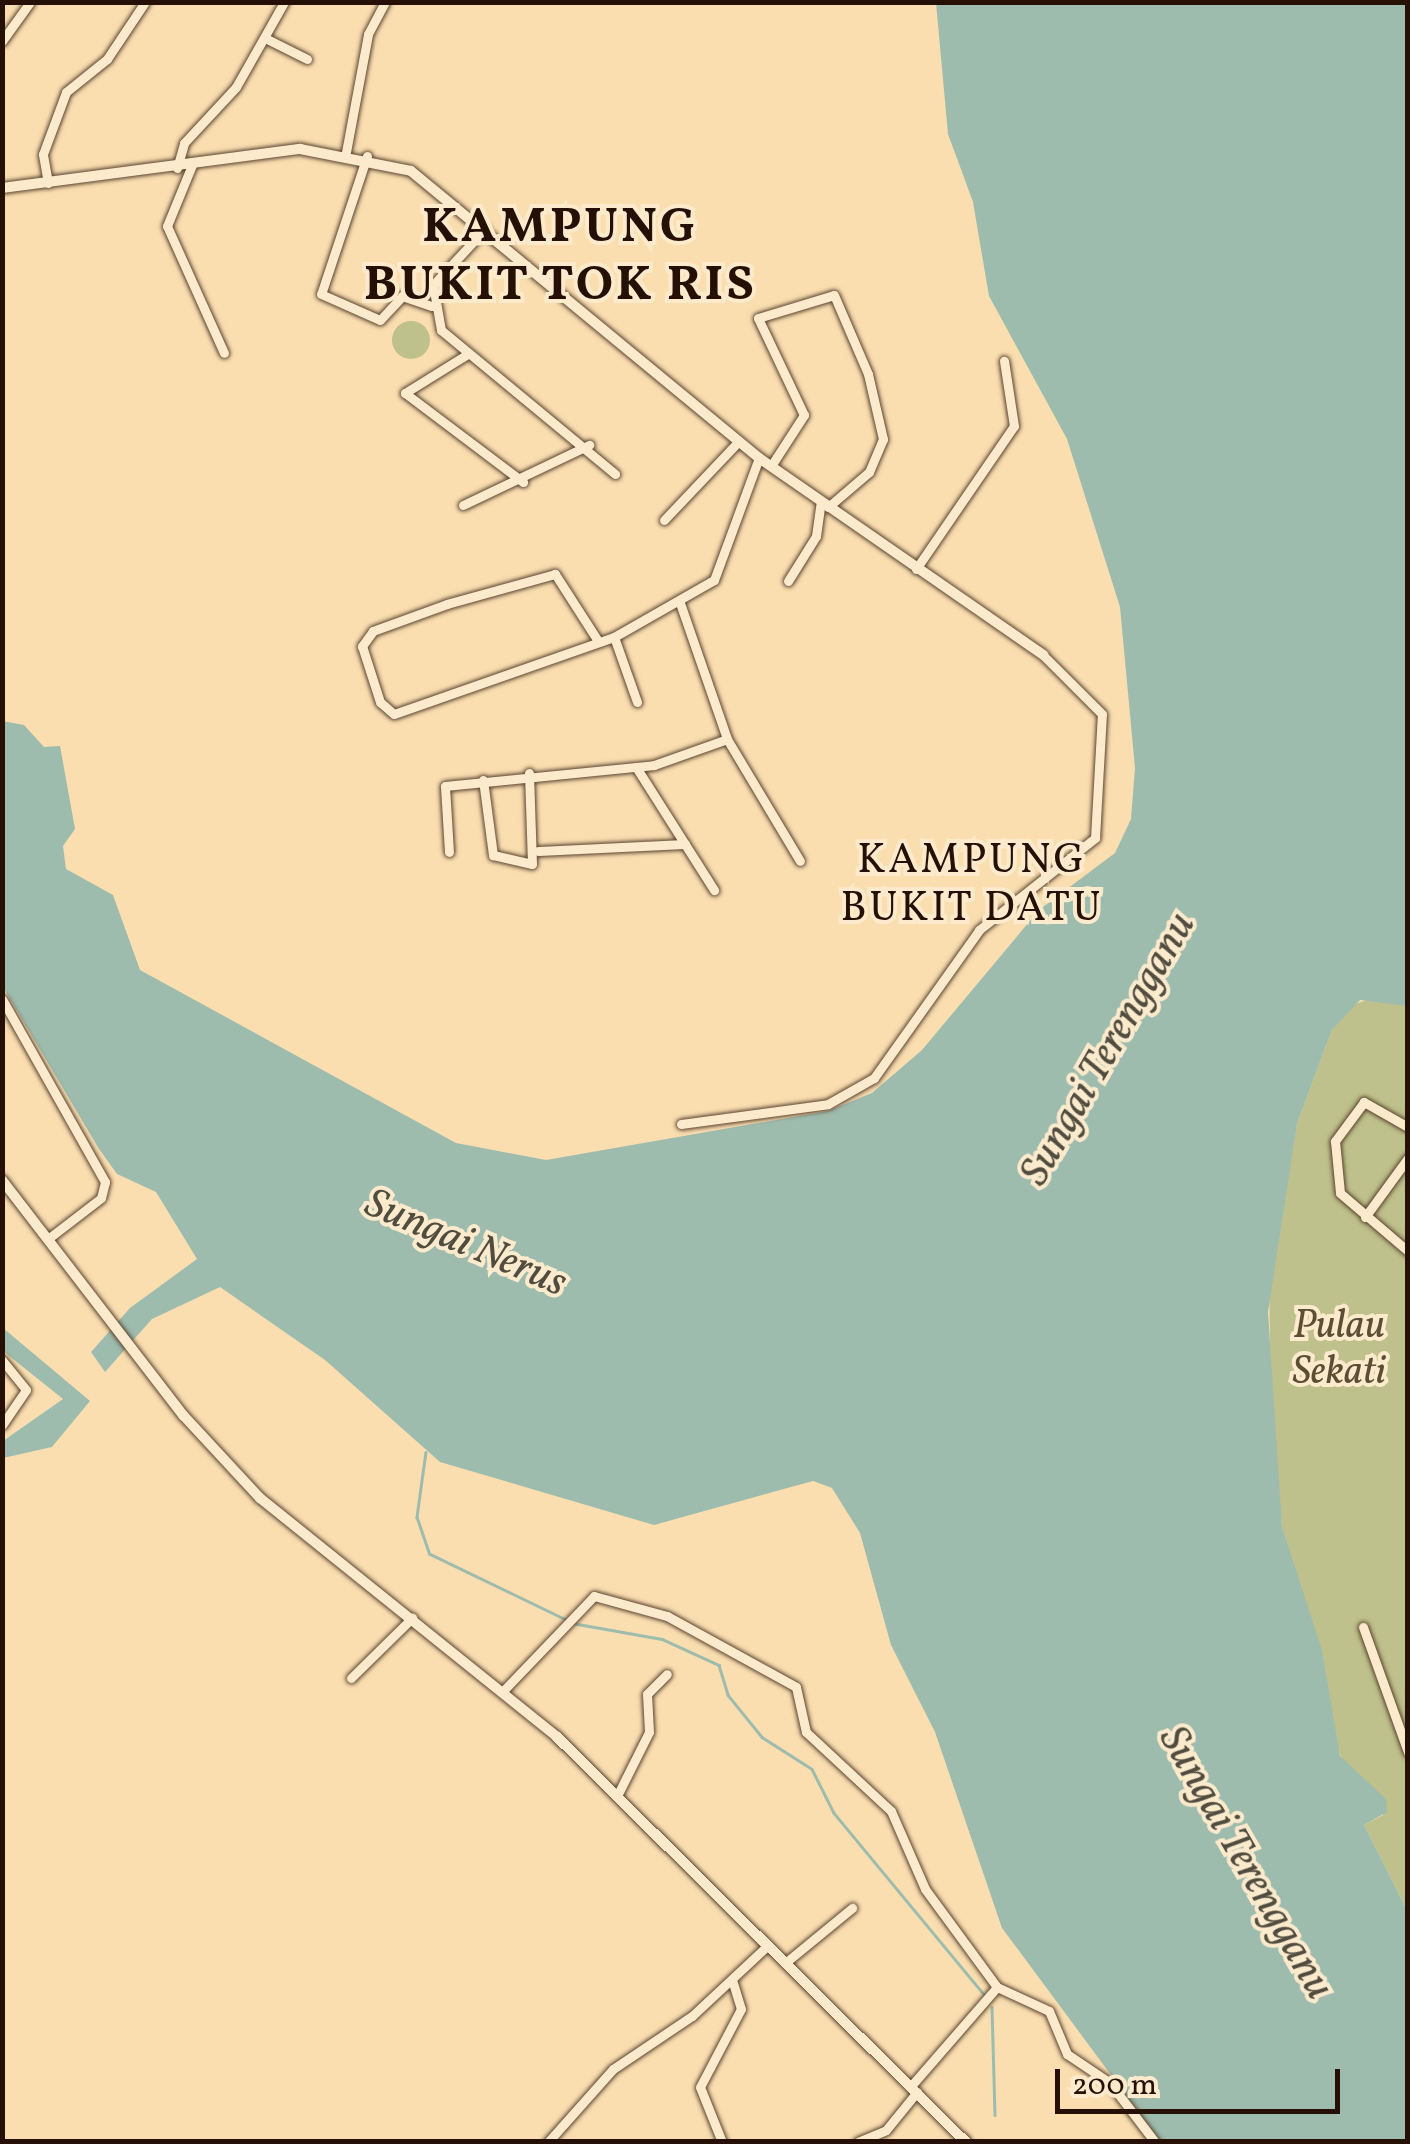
<!DOCTYPE html>
<style>
body{margin:0}
#map{position:relative;width:1410px;height:2144px;overflow:hidden;background:#fadeb0;font-family:Vollkorn,serif}
div>[style]{position:absolute}
[style*='--x']{left:calc(var(--x)*1px);top:calc(var(--y)*1px);width:calc(var(--w)*1px);rotate:calc(var(--a)*1deg)}
.green>*{inset:0;background:#bec18b}
.round{border-radius:50%}
.water>*{inset:0;background:#9ebcae}
.stream>*{height:2.5px;margin:-1.25px;padding:0 1.25px;transform-origin:1.25px;border-radius:1.25px;background:#9ebcae}
.roads{filter:drop-shadow(0 0 2px #5b4430) drop-shadow(0 0 2px #5b4430)}
.minor>*{height:9px;margin:-4.5px;padding:0 4.5px;transform-origin:4.5px;border-radius:4.5px;background:#fceacc}
.tertiary>*{height:10px;margin:-5px;padding:0 5px;transform-origin:5px;border-radius:5px;background:#fceacc}
span{translate:-50% -50%;white-space:nowrap;text-align:center;line-height:1.15;-webkit-text-stroke:8px #fceacc;paint-order:stroke}
.park-label{font-size:40px;color:#5b4e34;font-style:italic}
.neighbourhood-label{font-size:42px;color:#261005;letter-spacing:2.5px}
.water-label{font-size:42px;color:#504c40;font-style:italic}
.district-label{font-size:50px;color:#261005;font-weight:700;letter-spacing:2.5px}
.frame{position:absolute;inset:0;border:5px solid #261005;pointer-events:none}
.scale{position:absolute;left:1055px;top:2069px;width:285px;height:45px;box-sizing:border-box;border:5px solid #261005;border-top:0;padding-left:12px;font-size:30px;line-height:35px;white-space:nowrap;color:#261005;-webkit-text-stroke:8px #fceacc;paint-order:stroke}
</style>
<div id="map">
<div class="green">
<i class="round" style="left:392px;top:321px;width:38px;height:38px"></i>
<i style="clip-path:polygon(1379px 996px,1408px 1006px,1407px 1910px,1364px 1825px,1383px 1815px,1386px 1800px,1345px 1769px,1331px 1727px,1325px 1668px,1282px 1527px,1271px 1409px,1269px 1275px,1297px 1124px,1332px 1030px,1349px 1006px)"></i>
</div>
<div class="water">
<i style="clip-path:polygon(936px 3px,1407px 3px,1407px 1006px,1360px 1000px,1332px 1030px,1297px 1124px,1268px 1312px,1282px 1527px,1322px 1650px,1340px 1756px,1386px 1799px,1387px 1812px,1364px 1825px,1407px 1910px,1407px 2141px,1160px 2141px,1002px 1928px,935px 1732px,891px 1645px,860px 1533px,832px 1488px,813px 1481px,654px 1525px,440px 1462px,325px 1360px,220px 1287px,152px 1319px,105px 1372px,91px 1352px,130px 1308px,197px 1259px,156px 1192px,117px 1174px,99px 1149px,3px 987px,2px 721px,24px 725px,44px 747px,60px 746px,75px 829px,63px 846px,66px 869px,113px 895px,140px 970px,456px 1143px,546px 1160px,828px 1111px,872px 1093px,922px 1050px,1039px 910px,1115px 853px,1131px 819px,1135px 768px,1120px 607px,1067px 439px,989px 296px,973px 202px,948px 134px)"></i>
<i style="clip-path:polygon(3px 1328px,90px 1401px,52px 1447px,3px 1458px,3px 1441px,63px 1399px,3px 1351px)"></i>
</div>
<div class="stream">
<i style="--x:426;--y:1452;--w:66;--a:97.9"></i>
<i style="--x:417;--y:1517;--w:39;--a:71"></i>
<i style="--x:430;--y:1554;--w:150;--a:25.7"></i>
<i style="--x:572;--y:1623;--w:91;--a:10.1"></i>
<i style="--x:662;--y:1639;--w:63;--a:24.5"></i>
<i style="--x:719;--y:1665;--w:31;--a:73"></i>
<i style="--x:728;--y:1695;--w:54;--a:51"></i>
<i style="--x:762;--y:1737;--w:59;--a:32.6"></i>
<i style="--x:812;--y:1769;--w:49;--a:63.4"></i>
<i style="--x:834;--y:1813;--w:234;--a:50.4"></i>
<i style="--x:992;--y:2007;--w:108;--a:88.4"></i>
</div>
<div class="roads">
<div class="minor">
<i style="--x:265;--y:38;--w:47;--a:26.6"></i>
<i style="--x:2;--y:41;--w:48;--a:-54.3"></i>
<i style="--x:346;--y:152;--w:120;--a:-79.4"></i>
<i style="--x:368;--y:34;--w:36;--a:-62"></i>
<i style="--x:367;--y:156;--w:145;--a:108.4"></i>
<i style="--x:321;--y:294;--w:64;--a:23.8"></i>
<i style="--x:380;--y:320;--w:33;--a:-47"></i>
<i style="--x:402;--y:296;--w:31;--a:19"></i>
<i style="--x:192;--y:165;--w:66;--a:112.3"></i>
<i style="--x:167;--y:226;--w:139;--a:65.8"></i>
<i style="--x:177;--y:168;--w:26;--a:-74"></i>
<i style="--x:184;--y:143;--w:76;--a:-47.1"></i>
<i style="--x:236;--y:87;--w:98;--a:-60.5"></i>
<i style="--x:48;--y:183;--w:29;--a:-100"></i>
<i style="--x:43;--y:154;--w:66;--a:-69.6"></i>
<i style="--x:66;--y:92;--w:53;--a:-38.8"></i>
<i style="--x:107;--y:59;--w:69;--a:-56.3"></i>
<i style="--x:485;--y:229;--w:76;--a:132.9"></i>
<i style="--x:433;--y:285;--w:46;--a:79.9"></i>
<i style="--x:441;--y:330;--w:226;--a:39.6"></i>
<i style="--x:466;--y:355;--w:72;--a:148.1"></i>
<i style="--x:405;--y:393;--w:148;--a:37"></i>
<i style="--x:771;--y:466;--w:61;--a:-57.1"></i>
<i style="--x:804;--y:415;--w:107;--a:-115.4"></i>
<i style="--x:758;--y:318;--w:79;--a:-16.8"></i>
<i style="--x:834;--y:295;--w:86;--a:66.7"></i>
<i style="--x:868;--y:374;--w:67;--a:77"></i>
<i style="--x:883;--y:439;--w:36;--a:113"></i>
<i style="--x:869;--y:472;--w:54;--a:139.5"></i>
<i style="--x:463;--y:505;--w:140;--a:-25.5"></i>
<i style="--x:664;--y:520;--w:109;--a:-46.5"></i>
<i style="--x:916;--y:569;--w:173;--a:-55.6"></i>
<i style="--x:1014;--y:426;--w:66;--a:-98.7"></i>
<i style="--x:788;--y:581;--w:53;--a:-58.1"></i>
<i style="--x:816;--y:536;--w:34;--a:-82"></i>
<i style="--x:680;--y:603;--w:144;--a:70.9"></i>
<i style="--x:727;--y:739;--w:142;--a:59.1"></i>
<i style="--x:614;--y:637;--w:69;--a:70.5"></i>
<i style="--x:598;--y:641;--w:80;--a:-122.7"></i>
<i style="--x:555;--y:574;--w:112;--a:164.5"></i>
<i style="--x:447;--y:604;--w:79;--a:160"></i>
<i style="--x:373;--y:631;--w:19;--a:126"></i>
<i style="--x:362;--y:646;--w:59;--a:72.2"></i>
<i style="--x:380;--y:702;--w:18;--a:41"></i>
<i style="--x:394;--y:714;--w:233;--a:-19.3"></i>
<i style="--x:614;--y:637;--w:115;--a:-29.7"></i>
<i style="--x:714;--y:580;--w:130;--a:-69.8"></i>
<i style="--x:636;--y:767;--w:146;--a:57.6"></i>
<i style="--x:483;--y:780;--w:76;--a:82.4"></i>
<i style="--x:493;--y:855;--w:40;--a:13"></i>
<i style="--x:532;--y:864;--w:91;--a:-91.9"></i>
<i style="--x:538;--y:851;--w:147;--a:-2.7"></i>
<i style="--x:449;--y:852;--w:66;--a:-93.5"></i>
<i style="--x:445;--y:786;--w:210;--a:-5.7"></i>
<i style="--x:654;--y:765;--w:77;--a:-19.6"></i>
<i style="--x:2;--y:999;--w:210;--a:60.6"></i>
<i style="--x:105;--y:1182;--w:16;--a:104"></i>
<i style="--x:101;--y:1198;--w:66;--a:142.4"></i>
<i style="--x:681;--y:1124;--w:148;--a:-7.7"></i>
<i style="--x:828;--y:1104;--w:53;--a:-29.5"></i>
<i style="--x:874;--y:1078;--w:181;--a:-54.6"></i>
<i style="--x:979;--y:930;--w:148;--a:-38.4"></i>
<i style="--x:1095;--y:838;--w:124;--a:-86.8"></i>
<i style="--x:1102;--y:714;--w:83;--a:-135"></i>
<i style="--x:1408;--y:1127;--w:51;--a:-150.4"></i>
<i style="--x:1364;--y:1102;--w:49;--a:126.6"></i>
<i style="--x:1335;--y:1141;--w:52;--a:84.5"></i>
<i style="--x:1340;--y:1193;--w:89;--a:40.5"></i>
<i style="--x:1365;--y:1217;--w:73;--a:-53.9"></i>
<i style="--x:2;--y:1360;--w:38;--a:51"></i>
<i style="--x:26;--y:1390;--w:42;--a:124.4"></i>
<i style="--x:1363;--y:1627;--w:133;--a:70.2"></i>
<i style="--x:351;--y:1678;--w:86;--a:-44.5"></i>
<i style="--x:502;--y:1692;--w:133;--a:-46.2"></i>
<i style="--x:594;--y:1596;--w:76;--a:15.3"></i>
<i style="--x:667;--y:1616;--w:147;--a:28.8"></i>
<i style="--x:796;--y:1687;--w:46;--a:77.5"></i>
<i style="--x:806;--y:1732;--w:116;--a:42.9"></i>
<i style="--x:891;--y:1811;--w:85;--a:66.4"></i>
<i style="--x:925;--y:1889;--w:122;--a:53.7"></i>
<i style="--x:997;--y:1987;--w:57;--a:24.8"></i>
<i style="--x:1049;--y:2011;--w:47;--a:67.3"></i>
<i style="--x:1067;--y:2054;--w:52;--a:34"></i>
<i style="--x:1110;--y:2083;--w:74;--a:52.7"></i>
<i style="--x:618;--y:1794;--w:69;--a:-63.4"></i>
<i style="--x:649;--y:1732;--w:38;--a:-93"></i>
<i style="--x:647;--y:1694;--w:28;--a:-45"></i>
<i style="--x:785;--y:1963;--w:87;--a:-39.4"></i>
<i style="--x:911;--y:2086;--w:131;--a:-49"></i>
<i style="--x:548;--y:2142;--w:98;--a:-48.3"></i>
<i style="--x:613;--y:2069;--w:95;--a:-33.9"></i>
<i style="--x:692;--y:2016;--w:103;--a:-43"></i>
<i style="--x:722;--y:2142;--w:59;--a:-111.8"></i>
<i style="--x:700;--y:2087;--w:88;--a:-62.3"></i>
<i style="--x:741;--y:2009;--w:30;--a:-107"></i>
<i style="--x:858;--y:2142;--w:30;--a:-23"></i>
<i style="--x:886;--y:2130;--w:49;--a:-50.8"></i>
</div>
<div class="tertiary">
<i style="--x:2;--y:188;--w:301;--a:-7.5"></i>
<i style="--x:300;--y:149;--w:113;--a:11.2"></i>
<i style="--x:411;--y:171;--w:451;--a:39.5"></i>
<i style="--x:759;--y:458;--w:346;--a:34.7"></i>
<i style="--x:2;--y:1180;--w:298;--a:52.4"></i>
<i style="--x:184;--y:1416;--w:112;--a:47.2"></i>
<i style="--x:260;--y:1498;--w:381;--a:38.8"></i>
<i style="--x:557;--y:1737;--w:576;--a:44.72"></i>
</div>
</div>
<div class="park-label">
<span style="left:1339px;top:1350px">Pulau<br>Sekati</span>
</div>
<div class="neighbourhood-label">
<span style="left:972px;top:886px">KAMPUNG<br>BUKIT DATU</span>
</div>
<div class="water-label">
<span style="left:1110px;top:1050px;rotate:-60deg">Sungai Terengganu</span>
<span style="left:465px;top:1245px;rotate:23deg">Sungai Nerus</span>
<span style="left:1244px;top:1864px;rotate:60deg">Sungai Terengganu</span>
</div>
<div class="district-label">
<span style="left:560px;top:257px">KAMPUNG<br>BUKIT TOK RIS</span>
</div>
<div class="frame"></div>
<div class="scale">200 m</div>
</div>
